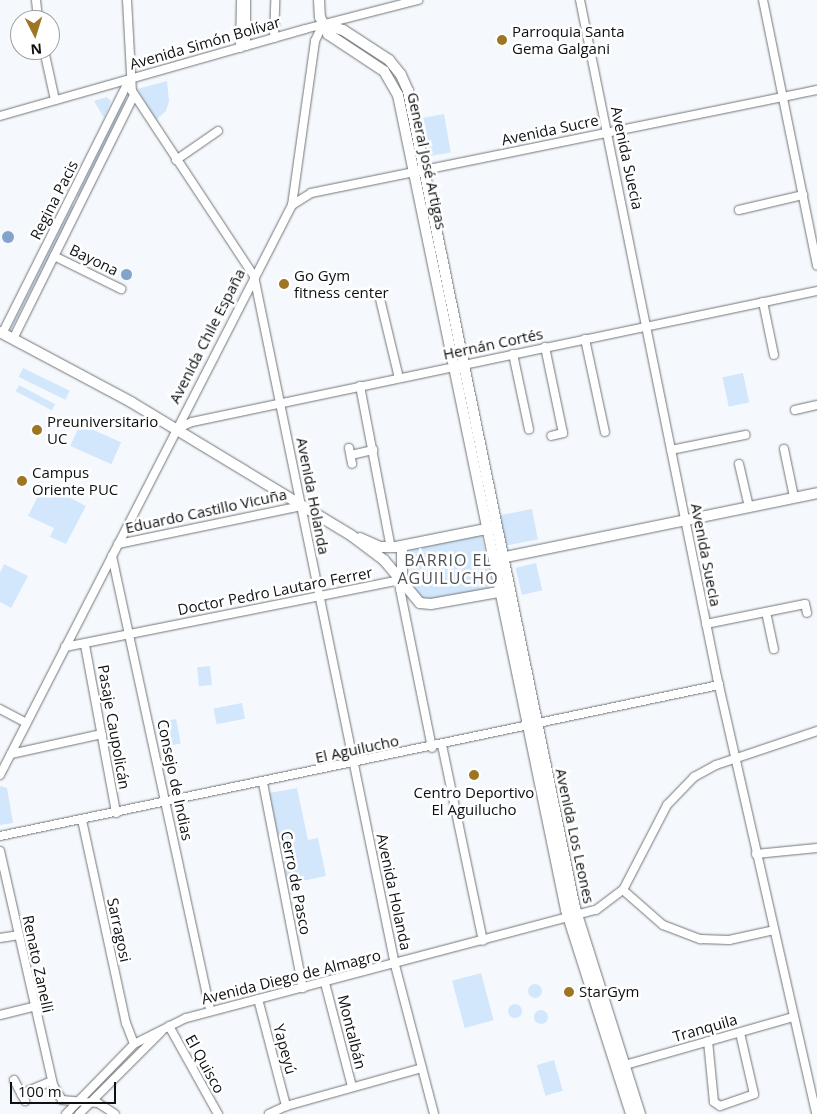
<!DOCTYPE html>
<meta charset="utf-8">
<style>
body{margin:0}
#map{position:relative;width:817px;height:1114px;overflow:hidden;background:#f5f9fd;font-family:"Open Sans",sans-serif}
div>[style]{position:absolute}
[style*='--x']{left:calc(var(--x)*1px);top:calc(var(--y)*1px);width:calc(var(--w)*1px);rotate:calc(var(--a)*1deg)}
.green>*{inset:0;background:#d3e7fc;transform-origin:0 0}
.round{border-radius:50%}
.water>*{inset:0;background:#82a3cb}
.roads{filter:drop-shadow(0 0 1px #727578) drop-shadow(0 0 1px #727578)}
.minor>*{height:8px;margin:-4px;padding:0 4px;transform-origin:4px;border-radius:4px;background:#fff}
.major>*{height:10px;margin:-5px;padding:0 5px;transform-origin:5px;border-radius:5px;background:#fff}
.dots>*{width:14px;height:14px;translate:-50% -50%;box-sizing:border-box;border:2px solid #fff;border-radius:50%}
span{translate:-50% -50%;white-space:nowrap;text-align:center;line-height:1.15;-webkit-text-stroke:5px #fff;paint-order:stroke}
.poi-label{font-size:15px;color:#0e1011}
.left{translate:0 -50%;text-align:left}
.street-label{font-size:15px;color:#0e1011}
.neighbourhood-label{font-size:16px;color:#4f5255;letter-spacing:1px}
.north{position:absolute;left:10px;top:10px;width:50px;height:50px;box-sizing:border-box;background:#fff;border:1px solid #9f9fa0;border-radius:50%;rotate:175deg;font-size:14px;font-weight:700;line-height:20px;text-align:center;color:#0e1011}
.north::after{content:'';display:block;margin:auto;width:18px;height:22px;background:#9e7523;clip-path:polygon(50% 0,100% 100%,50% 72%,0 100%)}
.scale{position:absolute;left:10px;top:1082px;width:106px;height:22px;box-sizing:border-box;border:2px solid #0e1011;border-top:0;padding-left:6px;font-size:15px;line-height:18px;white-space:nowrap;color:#0e1011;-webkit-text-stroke:4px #fff;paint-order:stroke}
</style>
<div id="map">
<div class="green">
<i style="clip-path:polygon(167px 81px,169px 101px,166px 111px,156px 120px,137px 89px)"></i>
<i style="clip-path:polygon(107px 97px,111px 101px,104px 118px,94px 101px)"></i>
<i style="clip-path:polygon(127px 97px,80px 198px,77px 196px,120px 106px)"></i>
<i style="left:444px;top:114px;width:39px;height:21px;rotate:80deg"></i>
<i style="clip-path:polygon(72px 205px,75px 207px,11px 330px,10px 329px)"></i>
<i style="left:23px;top:368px;width:52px;height:10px;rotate:26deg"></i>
<i style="left:743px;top:373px;width:30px;height:21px;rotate:78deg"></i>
<i style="left:19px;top:385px;width:41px;height:7px;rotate:28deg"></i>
<i style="left:80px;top:424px;width:45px;height:24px;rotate:24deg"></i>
<i style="clip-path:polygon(44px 484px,86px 506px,66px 544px,50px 537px,54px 528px,28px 516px)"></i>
<i style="left:532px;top:509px;width:31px;height:34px;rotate:79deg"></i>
<i style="clip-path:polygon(481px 533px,493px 588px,424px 601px,406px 579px,413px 581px,409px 563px,404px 561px,407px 549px)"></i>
<i style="left:536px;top:563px;width:28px;height:21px;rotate:77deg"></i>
<i style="clip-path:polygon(4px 564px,28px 576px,11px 608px,0 602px,0 573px)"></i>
<i style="left:210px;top:666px;width:19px;height:13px;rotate:84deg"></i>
<i style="left:242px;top:703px;width:16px;height:29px;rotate:79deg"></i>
<i style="left:176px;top:719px;width:25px;height:13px;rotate:79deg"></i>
<i style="clip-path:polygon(0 786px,7px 788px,13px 823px,0 825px)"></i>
<i style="clip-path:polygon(297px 788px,308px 840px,318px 838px,326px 876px,288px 884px,269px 793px)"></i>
<i style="clip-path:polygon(372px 962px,373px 966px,330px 975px,329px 972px)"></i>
<i style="left:481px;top:973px;width:49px;height:30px;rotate:75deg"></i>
<i class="round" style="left:528px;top:984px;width:14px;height:14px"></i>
<i class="round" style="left:508px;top:1004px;width:14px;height:14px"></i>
<i class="round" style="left:534px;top:1010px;width:14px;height:14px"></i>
<i style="left:554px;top:1060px;width:32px;height:18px;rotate:74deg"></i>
</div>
<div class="water">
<i class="round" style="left:2px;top:231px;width:12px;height:12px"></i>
<i class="round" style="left:120.5px;top:268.5px;width:11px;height:11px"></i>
</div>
<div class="roads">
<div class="minor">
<i style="--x:36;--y:0;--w:20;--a:84"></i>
<i style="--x:127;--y:0;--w:91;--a:86.9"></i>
<i style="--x:132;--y:91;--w:222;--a:56.6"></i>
<i style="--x:254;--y:276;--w:703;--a:78.43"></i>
<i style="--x:395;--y:965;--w:154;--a:75.3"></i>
<i style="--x:580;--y:0;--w:691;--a:78.56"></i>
<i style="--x:717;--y:677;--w:448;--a:77.2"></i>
<i style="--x:763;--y:0;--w:271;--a:78.5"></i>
<i style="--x:274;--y:38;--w:38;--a:-88"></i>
<i style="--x:246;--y:46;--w:46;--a:-90"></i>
<i style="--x:240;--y:48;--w:48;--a:-88.8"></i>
<i style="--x:44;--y:50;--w:51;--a:77.6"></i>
<i style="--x:0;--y:116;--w:317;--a:-15.9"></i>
<i style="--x:305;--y:29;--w:117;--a:-14.4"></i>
<i style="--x:176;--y:160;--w:51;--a:-34.6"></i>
<i style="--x:292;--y:205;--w:22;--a:-32"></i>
<i style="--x:311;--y:193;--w:516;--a:-11.51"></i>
<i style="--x:739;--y:210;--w:66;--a:-13.2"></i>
<i style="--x:54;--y:256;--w:75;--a:26.2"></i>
<i style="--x:380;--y:299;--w:81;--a:76.5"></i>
<i style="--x:763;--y:302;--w:54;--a:78.3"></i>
<i style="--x:2;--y:334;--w:284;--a:-63.4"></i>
<i style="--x:13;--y:339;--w:272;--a:-63.6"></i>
<i style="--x:585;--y:339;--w:95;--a:77.9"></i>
<i style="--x:545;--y:347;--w:88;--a:78.2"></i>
<i style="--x:563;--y:433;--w:12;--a:166"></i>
<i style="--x:513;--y:354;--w:77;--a:78"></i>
<i style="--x:360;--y:386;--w:165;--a:79.2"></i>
<i style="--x:795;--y:410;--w:23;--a:-13"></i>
<i style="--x:176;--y:429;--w:17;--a:-24"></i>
<i style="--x:192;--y:422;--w:639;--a:-11.84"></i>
<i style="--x:349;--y:448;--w:16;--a:79"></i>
<i style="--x:784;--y:449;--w:49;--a:78.2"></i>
<i style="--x:671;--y:450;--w:76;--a:-11.5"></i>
<i style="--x:351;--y:455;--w:23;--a:-13"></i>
<i style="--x:739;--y:464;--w:44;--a:76.9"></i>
<i style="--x:118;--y:544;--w:187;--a:-11.7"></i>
<i style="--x:112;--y:556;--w:465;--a:77.8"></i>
<i style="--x:402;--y:578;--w:11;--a:100"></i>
<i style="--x:400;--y:589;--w:162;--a:78.6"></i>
<i style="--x:766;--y:612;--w:38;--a:78"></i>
<i style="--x:706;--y:624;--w:101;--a:-11.4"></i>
<i style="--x:805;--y:604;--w:9;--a:77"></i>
<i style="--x:85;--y:645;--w:171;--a:79.5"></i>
<i style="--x:65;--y:647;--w:343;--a:-11.3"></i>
<i style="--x:0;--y:709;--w:30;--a:28"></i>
<i style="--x:442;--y:745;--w:200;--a:78.2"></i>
<i style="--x:11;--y:754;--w:93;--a:-12.4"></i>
<i style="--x:0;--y:775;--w:640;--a:-62.87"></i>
<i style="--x:292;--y:205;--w:166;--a:-82"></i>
<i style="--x:315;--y:41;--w:19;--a:-65"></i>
<i style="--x:263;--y:783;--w:209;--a:79"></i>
<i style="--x:82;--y:820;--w:208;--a:77.8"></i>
<i style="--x:126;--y:1023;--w:22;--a:69"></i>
<i style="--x:0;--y:836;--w:735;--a:-11.86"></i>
<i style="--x:0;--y:851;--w:240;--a:77.2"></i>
<i style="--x:53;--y:1085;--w:17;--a:59"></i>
<i style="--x:62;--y:1100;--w:36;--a:5"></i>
<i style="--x:98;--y:1103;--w:20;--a:33"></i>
<i style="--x:756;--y:854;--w:61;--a:-5.6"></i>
<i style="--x:623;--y:890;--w:53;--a:41.2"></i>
<i style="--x:663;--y:925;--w:40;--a:21"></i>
<i style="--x:700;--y:939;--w:29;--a:2"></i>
<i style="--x:729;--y:940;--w:46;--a:-12.5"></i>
<i style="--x:0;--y:938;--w:18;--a:-9"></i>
<i style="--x:325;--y:983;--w:107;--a:75.4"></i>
<i style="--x:258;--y:999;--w:111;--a:75.3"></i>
<i style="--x:0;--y:1015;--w:34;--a:-14"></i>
<i style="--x:169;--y:1026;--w:101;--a:60.9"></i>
<i style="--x:708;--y:1041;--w:61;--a:84.4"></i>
<i style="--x:714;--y:1102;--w:7;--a:34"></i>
<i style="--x:720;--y:1106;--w:36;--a:-19"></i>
<i style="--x:754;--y:1094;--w:63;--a:-102.9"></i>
<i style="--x:625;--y:1065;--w:175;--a:-15.9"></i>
<i style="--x:14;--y:1080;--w:24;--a:62"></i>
<i style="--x:21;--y:1094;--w:33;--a:-23"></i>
<i style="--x:66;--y:1114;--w:98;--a:-45.8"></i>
<i style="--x:134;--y:1044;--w:58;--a:-26.6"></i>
<i style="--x:186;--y:1018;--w:424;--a:-14.8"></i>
<i style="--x:596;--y:910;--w:34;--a:-37"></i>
<i style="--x:623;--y:890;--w:96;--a:-62.6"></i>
<i style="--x:667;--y:805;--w:39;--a:-46"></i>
<i style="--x:694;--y:777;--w:25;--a:-29"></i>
<i style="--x:716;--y:765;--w:107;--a:-18.6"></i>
<i style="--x:79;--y:1114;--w:116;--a:-45"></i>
<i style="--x:269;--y:1114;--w:19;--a:-25"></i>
<i style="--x:286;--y:1106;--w:141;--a:-15.6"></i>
</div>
<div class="major">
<i style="--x:319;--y:0;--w:17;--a:87"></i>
<i style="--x:320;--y:17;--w:19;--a:65"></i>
<i style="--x:328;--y:34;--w:67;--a:33.5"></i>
<i style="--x:384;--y:71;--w:28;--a:60"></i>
<i style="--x:398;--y:95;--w:832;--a:78.35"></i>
<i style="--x:566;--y:910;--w:214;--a:72.3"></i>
<i style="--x:323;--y:24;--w:21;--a:17"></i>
<i style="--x:343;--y:30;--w:55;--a:33.1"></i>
<i style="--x:389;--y:60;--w:19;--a:51"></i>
<i style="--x:401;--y:75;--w:17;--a:66"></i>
<i style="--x:408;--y:91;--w:834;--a:78.45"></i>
<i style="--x:575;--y:908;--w:216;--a:72.5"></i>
<i style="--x:0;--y:332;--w:149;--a:28.1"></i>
<i style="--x:131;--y:402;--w:258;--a:31.2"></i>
<i style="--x:352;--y:536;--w:40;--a:37"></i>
<i style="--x:384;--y:560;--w:56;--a:50.1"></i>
<i style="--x:420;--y:603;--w:11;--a:5"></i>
<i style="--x:431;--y:604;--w:74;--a:-10.1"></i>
<i style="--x:360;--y:538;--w:22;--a:24"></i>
<i style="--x:380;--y:547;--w:16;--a:0"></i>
<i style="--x:396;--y:547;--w:97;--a:-11.3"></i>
<i style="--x:402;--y:546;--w:32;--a:90"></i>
<i style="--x:496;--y:559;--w:328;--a:-11.6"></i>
</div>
</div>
<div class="dots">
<i style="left:502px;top:40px;background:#9e7523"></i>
<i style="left:284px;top:284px;background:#9e7523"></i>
<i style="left:37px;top:430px;background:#9e7523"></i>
<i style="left:22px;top:481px;background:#9e7523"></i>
<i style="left:474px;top:775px;background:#9e7523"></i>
<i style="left:569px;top:992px;background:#9e7523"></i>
</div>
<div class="poi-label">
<span class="left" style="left:512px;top:40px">Parroquia Santa<br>Gema Galgani</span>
<span class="left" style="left:294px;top:284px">Go Gym<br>fitness center</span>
<span class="left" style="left:47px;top:430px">Preuniversitario<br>UC</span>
<span class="left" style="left:32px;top:481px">Campus<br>Oriente PUC</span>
<span style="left:474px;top:801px">Centro Deportivo<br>El Aguilucho</span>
<span class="left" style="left:579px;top:992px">StarGym</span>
</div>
<div class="street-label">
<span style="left:205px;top:43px;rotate:-16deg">Avenida Simón Bolívar</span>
<span style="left:550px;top:130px;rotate:-12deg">Avenida Sucre</span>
<span style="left:627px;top:158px;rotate:78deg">Avenida Suecia</span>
<span style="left:427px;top:161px;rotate:78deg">General José Artigas</span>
<span style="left:54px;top:200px;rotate:-63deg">Regina Pacis</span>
<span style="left:94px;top:260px;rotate:26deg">Bayona</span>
<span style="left:207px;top:336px;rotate:-63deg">Avenida Chile España</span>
<span style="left:493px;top:344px;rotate:-12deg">Hernán Cortés</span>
<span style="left:313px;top:496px;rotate:79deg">Avenida Holanda</span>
<span style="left:206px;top:511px;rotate:-12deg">Eduardo Castillo Vicuña</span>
<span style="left:706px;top:555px;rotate:79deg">Avenida Suecia</span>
<span style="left:275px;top:591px;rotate:-11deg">Doctor Pedro Lautaro Ferrer</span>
<span style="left:114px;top:727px;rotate:80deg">Pasaje Caupolicán</span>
<span style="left:357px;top:749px;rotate:-12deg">El Aguilucho</span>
<span style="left:175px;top:780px;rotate:78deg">Consejo de Indias</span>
<span style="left:575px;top:836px;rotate:78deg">Avenida Los Leones</span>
<span style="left:296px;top:883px;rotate:79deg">Cerro de Pasco</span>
<span style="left:394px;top:892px;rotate:78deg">Avenida Holanda</span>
<span style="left:119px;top:930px;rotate:78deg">Sarragosi</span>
<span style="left:38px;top:964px;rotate:78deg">Renato Zanelli</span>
<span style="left:291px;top:977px;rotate:-14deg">Avenida Diego de Almagro</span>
<span style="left:705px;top:1028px;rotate:-16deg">Tranquila</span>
<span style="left:352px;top:1032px;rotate:76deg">Montalbán</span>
<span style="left:285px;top:1049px;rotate:75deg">Yapeyú</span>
<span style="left:205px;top:1064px;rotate:61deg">El Quisco</span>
</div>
<div class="neighbourhood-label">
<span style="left:448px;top:569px">BARRIO EL<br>AGUILUCHO</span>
</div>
<div class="north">N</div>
<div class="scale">100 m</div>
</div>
